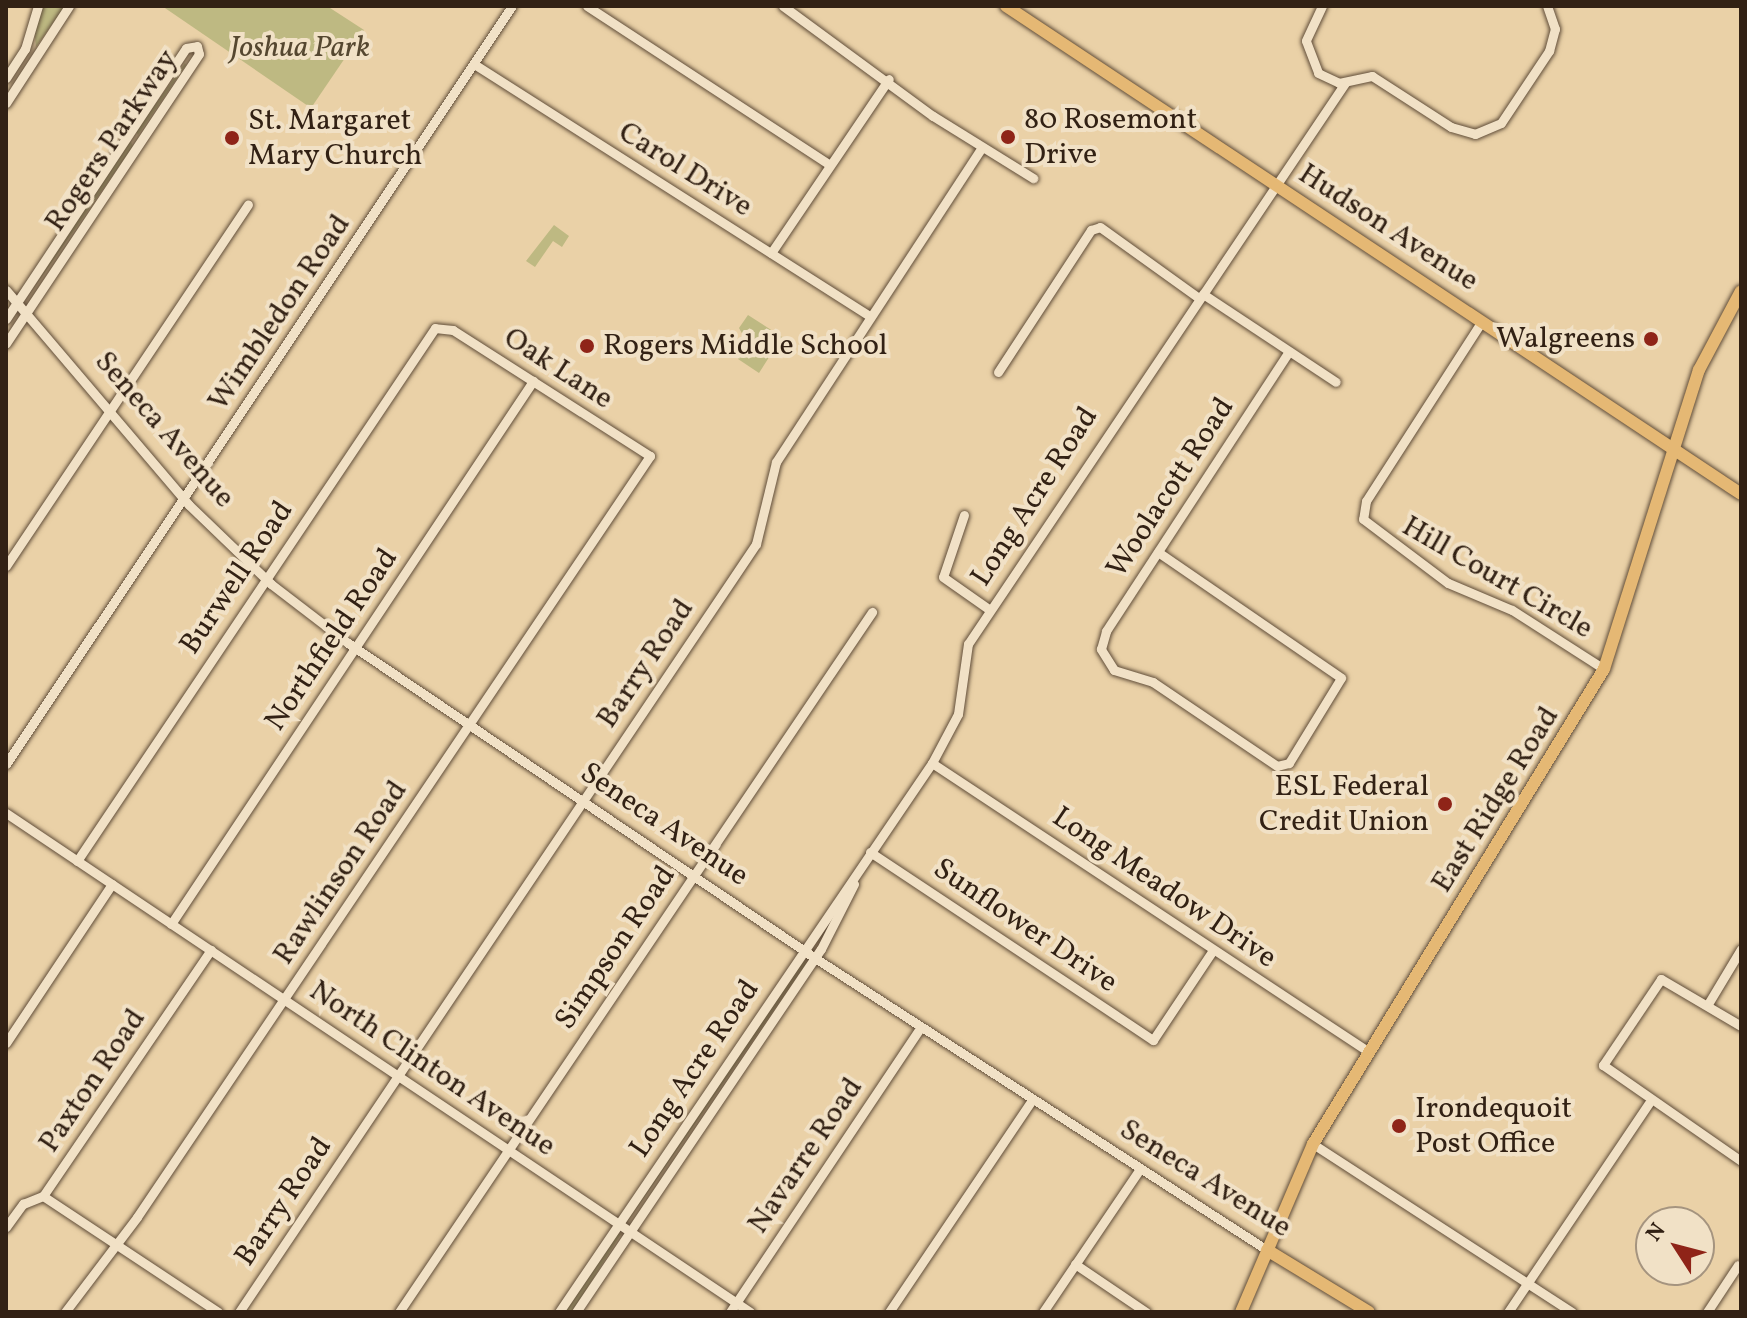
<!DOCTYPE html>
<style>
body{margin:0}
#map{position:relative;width:1747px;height:1318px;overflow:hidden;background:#ead1a7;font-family:Vollkorn,serif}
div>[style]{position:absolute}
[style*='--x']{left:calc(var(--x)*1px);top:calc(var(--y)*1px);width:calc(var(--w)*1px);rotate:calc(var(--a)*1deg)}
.green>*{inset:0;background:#beb982}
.roads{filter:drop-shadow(0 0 2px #604d39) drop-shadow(0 0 2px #604d39)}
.minor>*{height:9px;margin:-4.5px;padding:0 4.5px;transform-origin:4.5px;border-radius:4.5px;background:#f1e1c6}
.major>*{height:12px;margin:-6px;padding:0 6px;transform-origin:6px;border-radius:6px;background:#e5b874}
.dots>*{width:22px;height:22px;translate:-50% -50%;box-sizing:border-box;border:4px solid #f1e1c6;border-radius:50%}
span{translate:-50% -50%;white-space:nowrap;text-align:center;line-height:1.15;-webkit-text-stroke:8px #f1e1c6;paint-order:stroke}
.park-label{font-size:30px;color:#554730;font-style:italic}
.poi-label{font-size:30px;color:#322114}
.left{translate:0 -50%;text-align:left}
.right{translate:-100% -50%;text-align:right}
.street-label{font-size:30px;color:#322114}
.frame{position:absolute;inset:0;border:8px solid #322114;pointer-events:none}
.north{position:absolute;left:1635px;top:1206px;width:80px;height:80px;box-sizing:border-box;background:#f1e1c6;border:2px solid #a5947f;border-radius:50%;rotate:306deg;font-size:22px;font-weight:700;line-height:32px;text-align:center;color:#322114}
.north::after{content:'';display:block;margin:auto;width:28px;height:36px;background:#8f2418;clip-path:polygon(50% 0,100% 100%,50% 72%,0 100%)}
</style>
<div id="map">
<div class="green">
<i style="clip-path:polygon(42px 6px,65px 6px,36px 47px,33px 20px)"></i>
<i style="clip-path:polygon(162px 6px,327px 6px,364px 30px,311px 108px)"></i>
<i style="clip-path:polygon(185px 63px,186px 65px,138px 135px,136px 131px)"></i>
<i style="clip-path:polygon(131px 142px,133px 146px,29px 295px,128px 143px)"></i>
<i style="clip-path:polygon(554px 225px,569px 236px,562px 247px,553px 241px,535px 267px,526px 261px)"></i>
<i style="clip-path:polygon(748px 315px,782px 337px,759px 373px,738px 359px,748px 344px,739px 328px)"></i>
<i style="clip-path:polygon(801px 960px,807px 962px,627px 1222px,626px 1220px)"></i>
<i style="clip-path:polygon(621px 1234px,572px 1312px,564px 1312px,618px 1233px)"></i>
</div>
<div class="roads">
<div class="minor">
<i style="--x:587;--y:6;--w:290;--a:33.2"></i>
<i style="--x:783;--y:6;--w:186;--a:36.3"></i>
<i style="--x:933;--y:116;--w:118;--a:31.8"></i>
<i style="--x:1322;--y:6;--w:38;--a:115"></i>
<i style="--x:1306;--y:41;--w:34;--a:69"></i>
<i style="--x:1318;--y:73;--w:23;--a:25"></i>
<i style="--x:1339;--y:83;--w:34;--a:-12"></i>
<i style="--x:1372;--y:76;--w:94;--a:32.8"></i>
<i style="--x:1451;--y:127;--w:25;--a:16"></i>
<i style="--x:1475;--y:134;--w:28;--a:-23"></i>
<i style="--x:1501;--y:123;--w:87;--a:-56.3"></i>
<i style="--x:1549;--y:51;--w:23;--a:-75"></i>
<i style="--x:1555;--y:29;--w:24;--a:-109"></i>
<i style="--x:474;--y:64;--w:469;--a:32.5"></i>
<i style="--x:6;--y:78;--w:35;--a:-57"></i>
<i style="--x:25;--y:49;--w:45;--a:-73.2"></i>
<i style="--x:6;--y:103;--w:116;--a:-57"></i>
<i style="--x:771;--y:253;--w:210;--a:-55.9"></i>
<i style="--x:6;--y:290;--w:282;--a:49.6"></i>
<i style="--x:189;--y:505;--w:114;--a:43.9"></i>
<i style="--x:271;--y:584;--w:97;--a:37.5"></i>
<i style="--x:348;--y:643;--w:563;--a:34"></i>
<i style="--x:815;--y:958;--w:538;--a:32.86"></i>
<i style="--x:1203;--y:294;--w:159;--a:33.5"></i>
<i style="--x:6;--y:319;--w:325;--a:-56.4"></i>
<i style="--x:186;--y:48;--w:11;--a:-10"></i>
<i style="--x:197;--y:46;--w:8;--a:76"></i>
<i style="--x:199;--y:54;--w:348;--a:123.7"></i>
<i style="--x:1482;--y:321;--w:214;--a:122.8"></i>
<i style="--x:1366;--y:501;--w:18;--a:99"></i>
<i style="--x:1363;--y:519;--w:106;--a:37"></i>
<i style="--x:1448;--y:583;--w:69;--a:22.9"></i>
<i style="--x:1512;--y:610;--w:109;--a:32.7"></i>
<i style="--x:998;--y:372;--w:170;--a:-56.8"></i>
<i style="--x:1091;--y:230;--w:9;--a:-18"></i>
<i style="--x:1100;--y:227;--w:118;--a:35.7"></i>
<i style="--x:964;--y:515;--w:65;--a:108.7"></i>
<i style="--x:943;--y:577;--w:57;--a:35.1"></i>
<i style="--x:1158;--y:552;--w:222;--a:34.5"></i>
<i style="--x:1341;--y:678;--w:100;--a:121.5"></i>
<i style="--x:1289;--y:763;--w:12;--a:166"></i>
<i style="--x:1277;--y:766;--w:150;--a:-145.9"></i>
<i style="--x:1153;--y:682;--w:41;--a:-162.9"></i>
<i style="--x:1114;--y:670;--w:25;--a:-122"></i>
<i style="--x:1101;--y:649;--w:19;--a:-74"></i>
<i style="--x:1106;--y:631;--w:334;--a:-56.8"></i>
<i style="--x:6;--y:566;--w:435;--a:-56.2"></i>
<i style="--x:932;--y:763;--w:524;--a:33.48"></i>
<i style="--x:6;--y:764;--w:911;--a:-56.28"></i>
<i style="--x:6;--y:813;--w:896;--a:33.85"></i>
<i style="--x:870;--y:852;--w:340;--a:33.6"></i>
<i style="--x:1153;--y:1040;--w:108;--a:-56.3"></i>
<i style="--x:171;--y:924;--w:653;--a:-56.31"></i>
<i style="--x:1708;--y:1004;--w:64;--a:-59"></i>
<i style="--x:1741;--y:1026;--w:93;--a:-149.6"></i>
<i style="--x:1661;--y:979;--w:104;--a:124"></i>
<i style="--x:1603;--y:1065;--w:168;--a:34.8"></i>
<i style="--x:6;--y:1043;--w:191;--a:-56.3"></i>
<i style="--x:1313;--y:1144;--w:309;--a:33"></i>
<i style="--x:43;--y:1196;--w:210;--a:33.5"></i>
<i style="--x:6;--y:1227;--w:29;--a:-54"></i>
<i style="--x:23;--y:1204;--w:22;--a:-22"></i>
<i style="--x:43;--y:1196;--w:298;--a:-55.7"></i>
<i style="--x:1075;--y:1264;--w:86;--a:34.1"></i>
<i style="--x:65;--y:1312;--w:119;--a:-52.8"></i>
<i style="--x:137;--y:1217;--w:918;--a:-56.02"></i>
<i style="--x:650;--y:456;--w:234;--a:-147.4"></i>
<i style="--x:453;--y:330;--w:18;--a:-174"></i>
<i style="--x:435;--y:328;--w:642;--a:123.89"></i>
<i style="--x:239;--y:1312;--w:926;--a:-56.05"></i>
<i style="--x:756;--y:544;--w:84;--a:-76.3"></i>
<i style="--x:776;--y:462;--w:374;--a:-56.8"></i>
<i style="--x:399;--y:1312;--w:845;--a:-55.95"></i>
<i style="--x:559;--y:1312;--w:664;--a:-55.81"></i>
<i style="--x:932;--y:763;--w:55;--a:-62"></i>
<i style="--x:958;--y:714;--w:71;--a:-81.9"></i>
<i style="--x:968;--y:644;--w:676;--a:-56.1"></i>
<i style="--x:576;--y:1312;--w:438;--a:-56"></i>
<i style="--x:821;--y:949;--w:73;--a:-63.1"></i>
<i style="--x:730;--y:1312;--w:343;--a:-56.2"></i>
<i style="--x:889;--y:1312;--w:256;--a:-56"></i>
<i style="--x:1043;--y:1312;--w:171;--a:-55.9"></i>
<i style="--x:1508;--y:1312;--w:252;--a:-56"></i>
<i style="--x:1707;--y:1312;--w:56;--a:-56.6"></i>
</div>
<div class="major">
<i style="--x:1006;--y:6;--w:882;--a:33.58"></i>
<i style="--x:1267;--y:1250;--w:119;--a:31.3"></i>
<i style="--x:1241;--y:1312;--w:183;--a:-66.8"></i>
<i style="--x:1313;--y:1144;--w:557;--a:-58.51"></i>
<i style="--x:1604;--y:669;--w:314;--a:-72.4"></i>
<i style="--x:1699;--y:370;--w:89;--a:-62"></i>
</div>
</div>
<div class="dots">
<i style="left:1008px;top:137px;background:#8f2418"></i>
<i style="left:232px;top:138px;background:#8f2418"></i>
<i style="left:1651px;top:339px;background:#8f2418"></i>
<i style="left:587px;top:346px;background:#8f2418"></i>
<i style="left:1445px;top:804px;background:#8f2418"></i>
<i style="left:1399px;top:1126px;background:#8f2418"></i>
</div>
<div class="park-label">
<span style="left:300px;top:48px">Joshua Park</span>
</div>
<div class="poi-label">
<span class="left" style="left:1024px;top:137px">80 Rosemont<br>Drive</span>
<span class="left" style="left:248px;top:138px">St. Margaret<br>Mary Church</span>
<span class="right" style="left:1635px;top:339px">Walgreens</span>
<span class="left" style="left:603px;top:346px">Rogers Middle School</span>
<span class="right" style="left:1429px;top:804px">ESL Federal<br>Credit Union</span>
<span class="left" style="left:1415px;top:1126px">Irondequoit<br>Post Office</span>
</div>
<div class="street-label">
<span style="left:112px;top:141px;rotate:-56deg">Rogers Parkway</span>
<span style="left:685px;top:170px;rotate:32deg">Carol Drive</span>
<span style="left:1388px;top:228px;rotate:33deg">Hudson Avenue</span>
<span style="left:280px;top:313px;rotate:-56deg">Wimbledon Road</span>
<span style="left:558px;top:369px;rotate:33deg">Oak Lane</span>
<span style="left:164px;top:430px;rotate:49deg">Seneca Avenue</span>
<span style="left:1171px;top:488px;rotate:-57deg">Woolacott Road</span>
<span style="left:1035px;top:497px;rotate:-57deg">Long Acre Road</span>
<span style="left:237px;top:578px;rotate:-56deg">Burwell Road</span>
<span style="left:1497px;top:578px;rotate:30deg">Hill Court Circle</span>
<span style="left:332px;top:640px;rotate:-56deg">Northfield Road</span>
<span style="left:646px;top:664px;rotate:-56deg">Barry Road</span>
<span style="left:1496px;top:800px;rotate:-58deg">East Ridge Road</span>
<span style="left:664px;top:825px;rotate:34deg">Seneca Avenue</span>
<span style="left:341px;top:873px;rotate:-56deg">Rawlinson Road</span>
<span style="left:1164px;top:888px;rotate:34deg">Long Meadow Drive</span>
<span style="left:1025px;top:926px;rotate:34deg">Sunflower Drive</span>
<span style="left:616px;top:948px;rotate:-56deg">Simpson Road</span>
<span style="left:432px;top:1069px;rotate:34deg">North Clinton Avenue</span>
<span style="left:695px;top:1069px;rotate:-56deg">Long Acre Road</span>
<span style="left:93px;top:1081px;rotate:-56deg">Paxton Road</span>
<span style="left:806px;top:1156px;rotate:-56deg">Navarre Road</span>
<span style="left:1205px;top:1179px;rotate:32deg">Seneca Avenue</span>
<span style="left:284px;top:1202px;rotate:-56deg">Barry Road</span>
</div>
<div class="frame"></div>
<div class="north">N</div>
</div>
